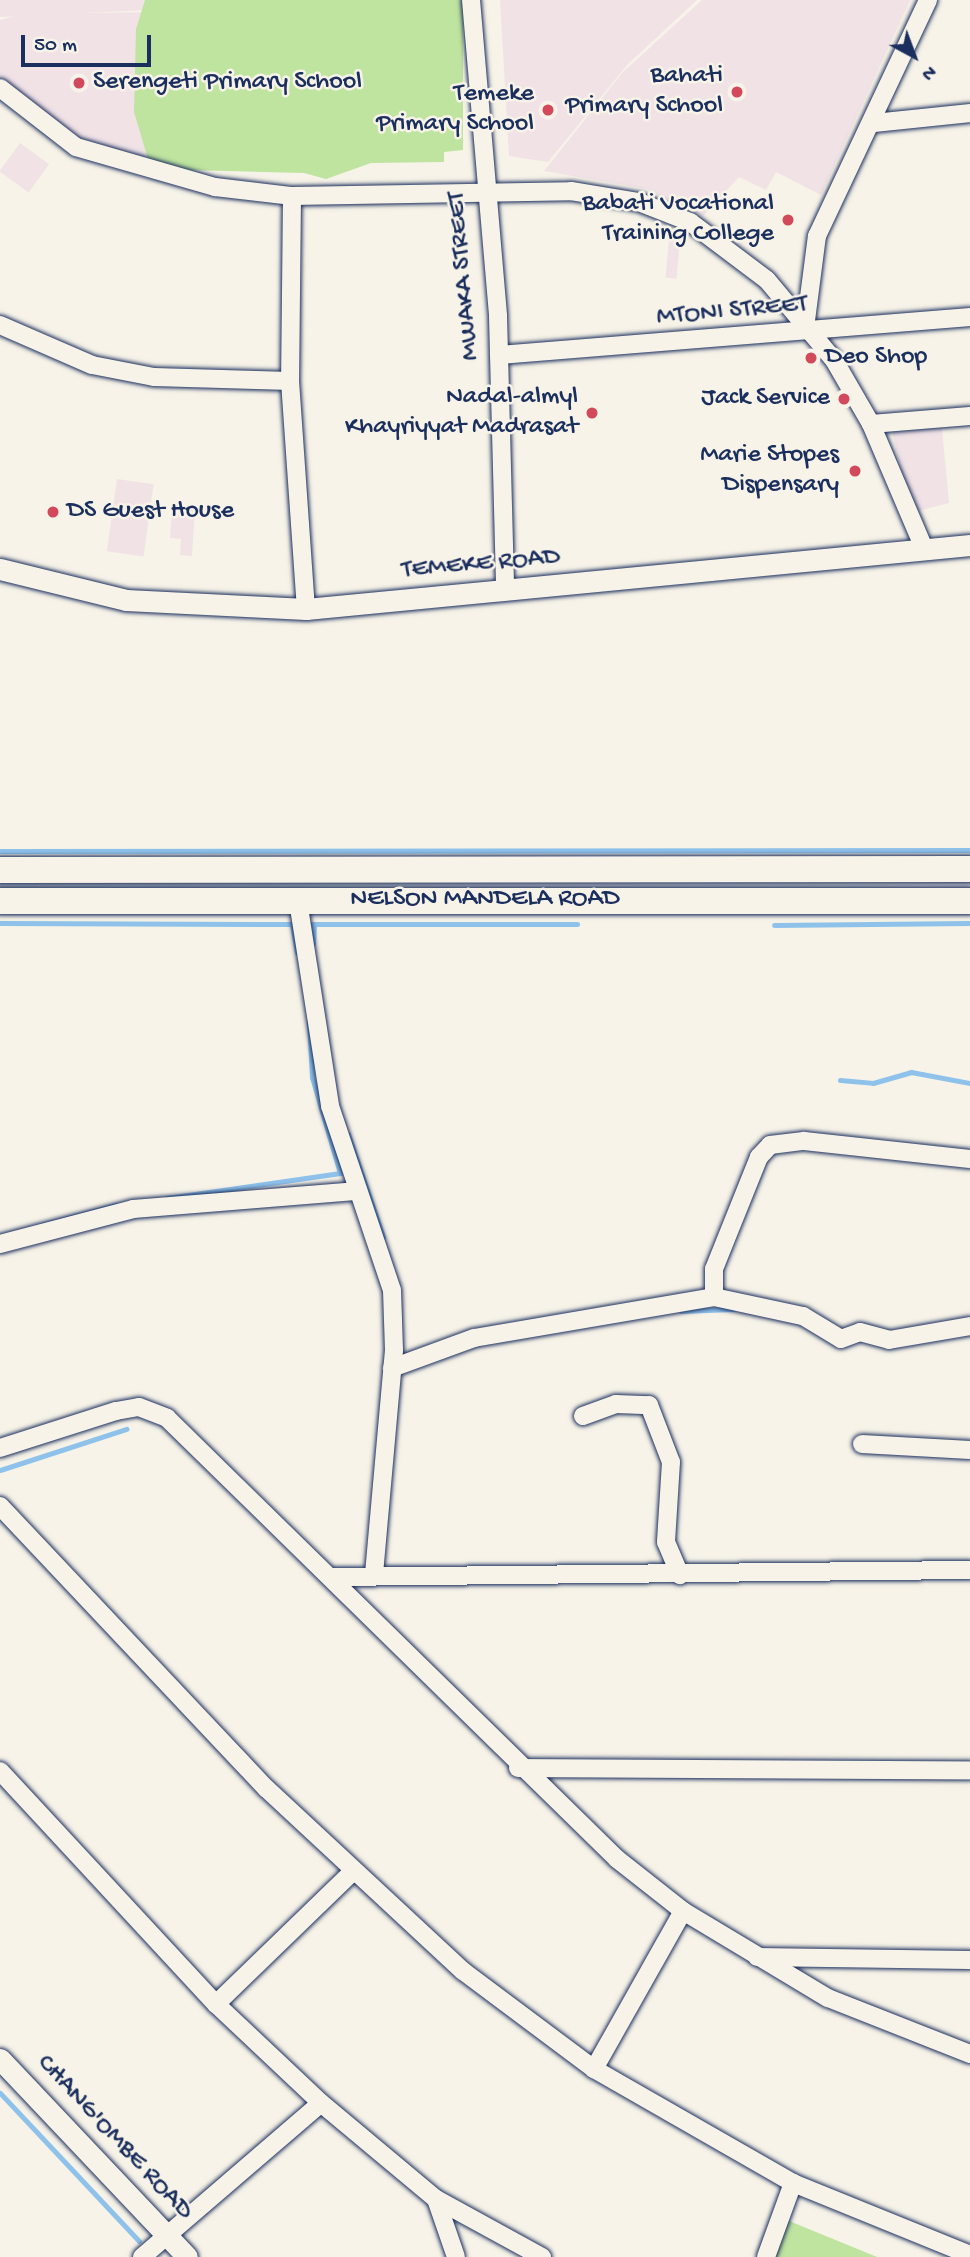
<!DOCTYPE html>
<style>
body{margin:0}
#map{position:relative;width:970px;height:2257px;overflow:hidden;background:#f7f3e8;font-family:"Gochi Hand",sans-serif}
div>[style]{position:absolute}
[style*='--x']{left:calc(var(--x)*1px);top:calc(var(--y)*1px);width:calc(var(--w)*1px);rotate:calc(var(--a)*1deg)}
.built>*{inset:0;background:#f1e2e6;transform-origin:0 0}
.green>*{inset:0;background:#bee49f}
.stream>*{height:5px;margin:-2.5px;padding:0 2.5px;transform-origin:2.5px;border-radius:2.5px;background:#8ec2eb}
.roads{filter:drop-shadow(0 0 2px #1b2f5e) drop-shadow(0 0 2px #1b2f5e)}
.minor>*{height:18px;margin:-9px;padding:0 9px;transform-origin:9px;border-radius:9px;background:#f7f3e8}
.tertiary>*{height:21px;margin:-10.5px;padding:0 10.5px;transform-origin:10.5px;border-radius:10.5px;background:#f7f3e8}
.primary>*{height:26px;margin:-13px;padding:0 13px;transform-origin:13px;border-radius:13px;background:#f7f3e8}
.dots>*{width:19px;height:19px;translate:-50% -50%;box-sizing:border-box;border:4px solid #f7f3e8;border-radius:50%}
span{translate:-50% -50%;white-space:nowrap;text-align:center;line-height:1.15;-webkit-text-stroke:5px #f7f3e8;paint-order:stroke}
.poi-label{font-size:26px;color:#1b2f5e}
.right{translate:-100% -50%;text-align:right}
.left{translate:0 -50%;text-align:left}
.street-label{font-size:26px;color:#1b2f5e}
.north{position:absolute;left:879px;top:21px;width:70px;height:70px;-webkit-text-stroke:5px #f7f3e8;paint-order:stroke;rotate:139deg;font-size:19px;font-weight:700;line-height:28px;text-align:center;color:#1b2f5e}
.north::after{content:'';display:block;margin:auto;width:24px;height:32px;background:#1b2f5e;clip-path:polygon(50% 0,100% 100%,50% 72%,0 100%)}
.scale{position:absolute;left:21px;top:35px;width:130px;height:32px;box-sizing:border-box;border:4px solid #1b2f5e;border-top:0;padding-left:9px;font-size:21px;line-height:24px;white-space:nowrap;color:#1b2f5e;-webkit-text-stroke:5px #f7f3e8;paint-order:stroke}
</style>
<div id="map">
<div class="built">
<i style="clip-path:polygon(0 0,146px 0,147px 10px,0 17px)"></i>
<i style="clip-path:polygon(500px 0,697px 0,627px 65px,548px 162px,509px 156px)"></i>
<i style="clip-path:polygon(702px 0,910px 0,821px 195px,776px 172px,766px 190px,739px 177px,703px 216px,647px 189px,544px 171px,622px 73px)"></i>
<i style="clip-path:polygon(150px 12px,157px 156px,123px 160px,63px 132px,0 77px,0 20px,22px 14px)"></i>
<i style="left:20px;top:143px;width:36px;height:35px;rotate:36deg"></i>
<i style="left:669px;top:238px;width:11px;height:40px;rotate:5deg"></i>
<i style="clip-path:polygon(941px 419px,949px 503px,911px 513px,891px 427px)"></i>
<i style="left:117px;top:479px;width:37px;height:73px;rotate:8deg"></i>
<i style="clip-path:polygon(172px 509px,195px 511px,192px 556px,180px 555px,181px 539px,170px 538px)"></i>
</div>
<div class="green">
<i style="clip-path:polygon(145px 0,463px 0,463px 150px,444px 152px,444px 162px,371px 163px,326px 179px,304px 173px,151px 169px,134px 112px,136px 29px)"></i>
<i style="clip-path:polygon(777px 2216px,877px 2257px,761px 2257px)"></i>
</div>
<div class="stream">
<i style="--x:0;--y:851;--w:970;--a:-0.06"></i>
<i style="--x:0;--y:923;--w:294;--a:0.2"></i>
<i style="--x:292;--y:924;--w:29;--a:80"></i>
<i style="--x:304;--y:924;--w:273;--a:0"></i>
<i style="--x:774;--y:925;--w:196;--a:-0.6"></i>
<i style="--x:313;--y:944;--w:20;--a:-87"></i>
<i style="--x:840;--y:1080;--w:33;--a:5"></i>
<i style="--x:873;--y:1083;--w:40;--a:-16"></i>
<i style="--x:911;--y:1072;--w:60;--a:10.6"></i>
<i style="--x:348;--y:1134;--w:109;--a:71.2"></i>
<i style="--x:167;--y:1198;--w:175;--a:-8.2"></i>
<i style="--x:340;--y:1173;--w:100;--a:-106.3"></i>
<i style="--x:312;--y:1077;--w:55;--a:-93.1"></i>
<i style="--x:42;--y:1225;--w:77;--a:-15.1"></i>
<i style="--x:681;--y:1311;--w:52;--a:-2.2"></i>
<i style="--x:0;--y:1470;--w:133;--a:-18"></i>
<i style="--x:0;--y:2093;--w:203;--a:46.8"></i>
</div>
<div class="roads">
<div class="minor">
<i style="--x:471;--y:0;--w:317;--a:85.1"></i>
<i style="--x:498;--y:316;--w:275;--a:88.5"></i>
<i style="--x:0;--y:88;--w:96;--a:37.8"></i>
<i style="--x:76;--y:147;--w:145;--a:16.1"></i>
<i style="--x:215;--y:187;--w:78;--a:6.7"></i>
<i style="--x:292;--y:196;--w:279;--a:-1"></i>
<i style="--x:571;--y:191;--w:69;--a:9.2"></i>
<i style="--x:639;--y:202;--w:55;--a:21.4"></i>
<i style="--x:690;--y:222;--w:96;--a:37"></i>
<i style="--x:767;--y:280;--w:104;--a:50.1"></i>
<i style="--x:834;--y:360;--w:74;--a:60"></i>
<i style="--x:871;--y:424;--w:135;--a:66.9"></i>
<i style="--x:874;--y:123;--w:97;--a:-5.9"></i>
<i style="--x:292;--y:196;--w:185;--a:90.6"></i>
<i style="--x:290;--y:381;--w:229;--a:86"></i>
<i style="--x:0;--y:325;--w:100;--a:23.5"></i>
<i style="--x:92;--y:365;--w:63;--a:11"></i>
<i style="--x:154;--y:377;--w:136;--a:1.7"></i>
<i style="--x:805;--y:328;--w:93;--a:-82.6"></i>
<i style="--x:817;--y:236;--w:261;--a:-64.8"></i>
<i style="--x:499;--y:355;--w:473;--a:-4.6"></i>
<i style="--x:871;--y:424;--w:99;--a:-4.6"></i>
<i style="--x:298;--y:901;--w:207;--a:81.1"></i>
<i style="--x:330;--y:1106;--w:194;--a:71.4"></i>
<i style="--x:392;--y:1290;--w:60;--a:88.1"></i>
<i style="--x:394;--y:1350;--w:224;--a:95.1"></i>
<i style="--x:0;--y:1244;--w:138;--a:-14.7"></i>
<i style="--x:133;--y:1209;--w:226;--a:-4.6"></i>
<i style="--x:714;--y:1297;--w:28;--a:-90"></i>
<i style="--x:714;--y:1269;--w:121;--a:-68.1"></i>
<i style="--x:759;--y:1157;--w:16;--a:-47"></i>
<i style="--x:770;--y:1145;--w:34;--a:-7"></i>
<i style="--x:804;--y:1141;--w:167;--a:6.2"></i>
<i style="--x:392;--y:1368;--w:87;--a:-20.1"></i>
<i style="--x:474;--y:1338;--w:243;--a:-9.7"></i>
<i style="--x:714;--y:1297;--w:91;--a:12.1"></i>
<i style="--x:803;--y:1316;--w:44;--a:31.2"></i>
<i style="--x:841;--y:1339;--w:20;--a:-20"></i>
<i style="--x:860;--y:1332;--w:30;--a:15"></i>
<i style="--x:889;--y:1340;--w:82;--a:-9.8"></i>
<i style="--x:583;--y:1416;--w:35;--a:-20"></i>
<i style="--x:616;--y:1404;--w:33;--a:2"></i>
<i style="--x:649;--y:1405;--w:61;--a:68.9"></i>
<i style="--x:671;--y:1462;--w:80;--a:93.6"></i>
<i style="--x:666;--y:1542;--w:36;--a:67"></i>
<i style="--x:862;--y:1444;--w:108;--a:3.2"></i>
<i style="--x:0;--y:1448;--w:122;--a:-17.7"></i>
<i style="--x:116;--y:1411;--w:23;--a:-10"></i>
<i style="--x:139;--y:1407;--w:30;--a:21"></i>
<i style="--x:167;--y:1418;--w:630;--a:44.42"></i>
<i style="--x:617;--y:1859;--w:84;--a:38.2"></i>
<i style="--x:683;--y:1911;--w:169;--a:31"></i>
<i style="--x:828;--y:1998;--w:153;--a:21.5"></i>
<i style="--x:0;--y:1506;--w:389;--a:46.7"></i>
<i style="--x:267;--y:1789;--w:267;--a:42.9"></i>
<i style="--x:463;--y:1971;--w:164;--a:36.8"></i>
<i style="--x:594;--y:2069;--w:229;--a:29.8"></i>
<i style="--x:793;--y:2183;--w:191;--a:22.1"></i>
<i style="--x:331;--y:1577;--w:639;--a:-0.63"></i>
<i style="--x:518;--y:1768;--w:452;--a:0.3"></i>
<i style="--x:0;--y:1771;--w:318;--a:47.2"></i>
<i style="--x:216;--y:2004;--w:144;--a:43.3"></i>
<i style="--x:321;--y:2103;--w:150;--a:39.9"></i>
<i style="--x:436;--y:2199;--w:121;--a:28.7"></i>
<i style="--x:757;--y:1957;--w:213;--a:0.8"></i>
<i style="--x:216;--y:2004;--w:188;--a:-44.1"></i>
<i style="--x:594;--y:2069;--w:181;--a:-60.6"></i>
<i style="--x:436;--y:2199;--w:61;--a:71"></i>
<i style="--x:142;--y:2257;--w:236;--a:-40.7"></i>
<i style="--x:766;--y:2257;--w:79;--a:-70"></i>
</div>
<div class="tertiary">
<i style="--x:0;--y:569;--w:130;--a:13.8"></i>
<i style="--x:126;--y:600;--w:180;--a:2.9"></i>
<i style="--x:306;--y:609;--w:667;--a:-5.51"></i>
<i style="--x:0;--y:2059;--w:272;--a:46.6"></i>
</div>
<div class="primary">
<i style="--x:0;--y:870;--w:970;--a:-0.06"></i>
<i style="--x:0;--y:901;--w:970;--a:0"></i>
</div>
</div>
<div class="dots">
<i style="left:79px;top:83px;background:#d1495b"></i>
<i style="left:737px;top:92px;background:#d1495b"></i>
<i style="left:548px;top:110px;background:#d1495b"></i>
<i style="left:788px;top:220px;background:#d1495b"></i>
<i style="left:811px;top:358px;background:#d1495b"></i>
<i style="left:844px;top:399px;background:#d1495b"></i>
<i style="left:592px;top:413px;background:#d1495b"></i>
<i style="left:855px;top:471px;background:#d1495b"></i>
<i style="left:53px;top:512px;background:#d1495b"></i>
</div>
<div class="poi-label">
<span class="right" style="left:723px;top:92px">Bahati<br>Primary School</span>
<span class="left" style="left:93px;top:83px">Serengeti Primary School</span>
<span class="right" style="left:534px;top:110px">Temeke<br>Primary School</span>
<span class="right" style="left:774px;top:220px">Babati Vocational<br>Training College</span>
<span class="left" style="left:825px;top:358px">Deo Shop</span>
<span class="right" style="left:578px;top:413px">Nadal-almyl<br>Khayriyyat Madrasat</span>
<span class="right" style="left:830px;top:399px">Jack Service</span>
<span class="right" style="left:839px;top:471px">Marie Stopes<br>Dispensary</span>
<span class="left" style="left:67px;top:512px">DS Guest House</span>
</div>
<div class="street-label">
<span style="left:465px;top:276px;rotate:-95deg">MWAKA STREET</span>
<span style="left:732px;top:312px;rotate:-5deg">MTONI STREET</span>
<span style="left:481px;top:565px;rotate:-5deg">TEMEKE ROAD</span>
<span style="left:485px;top:900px">NELSON MANDELA ROAD</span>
<span style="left:114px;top:2138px;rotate:47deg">CHANG'OMBE ROAD</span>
</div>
<div class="north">N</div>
<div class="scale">50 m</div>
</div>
